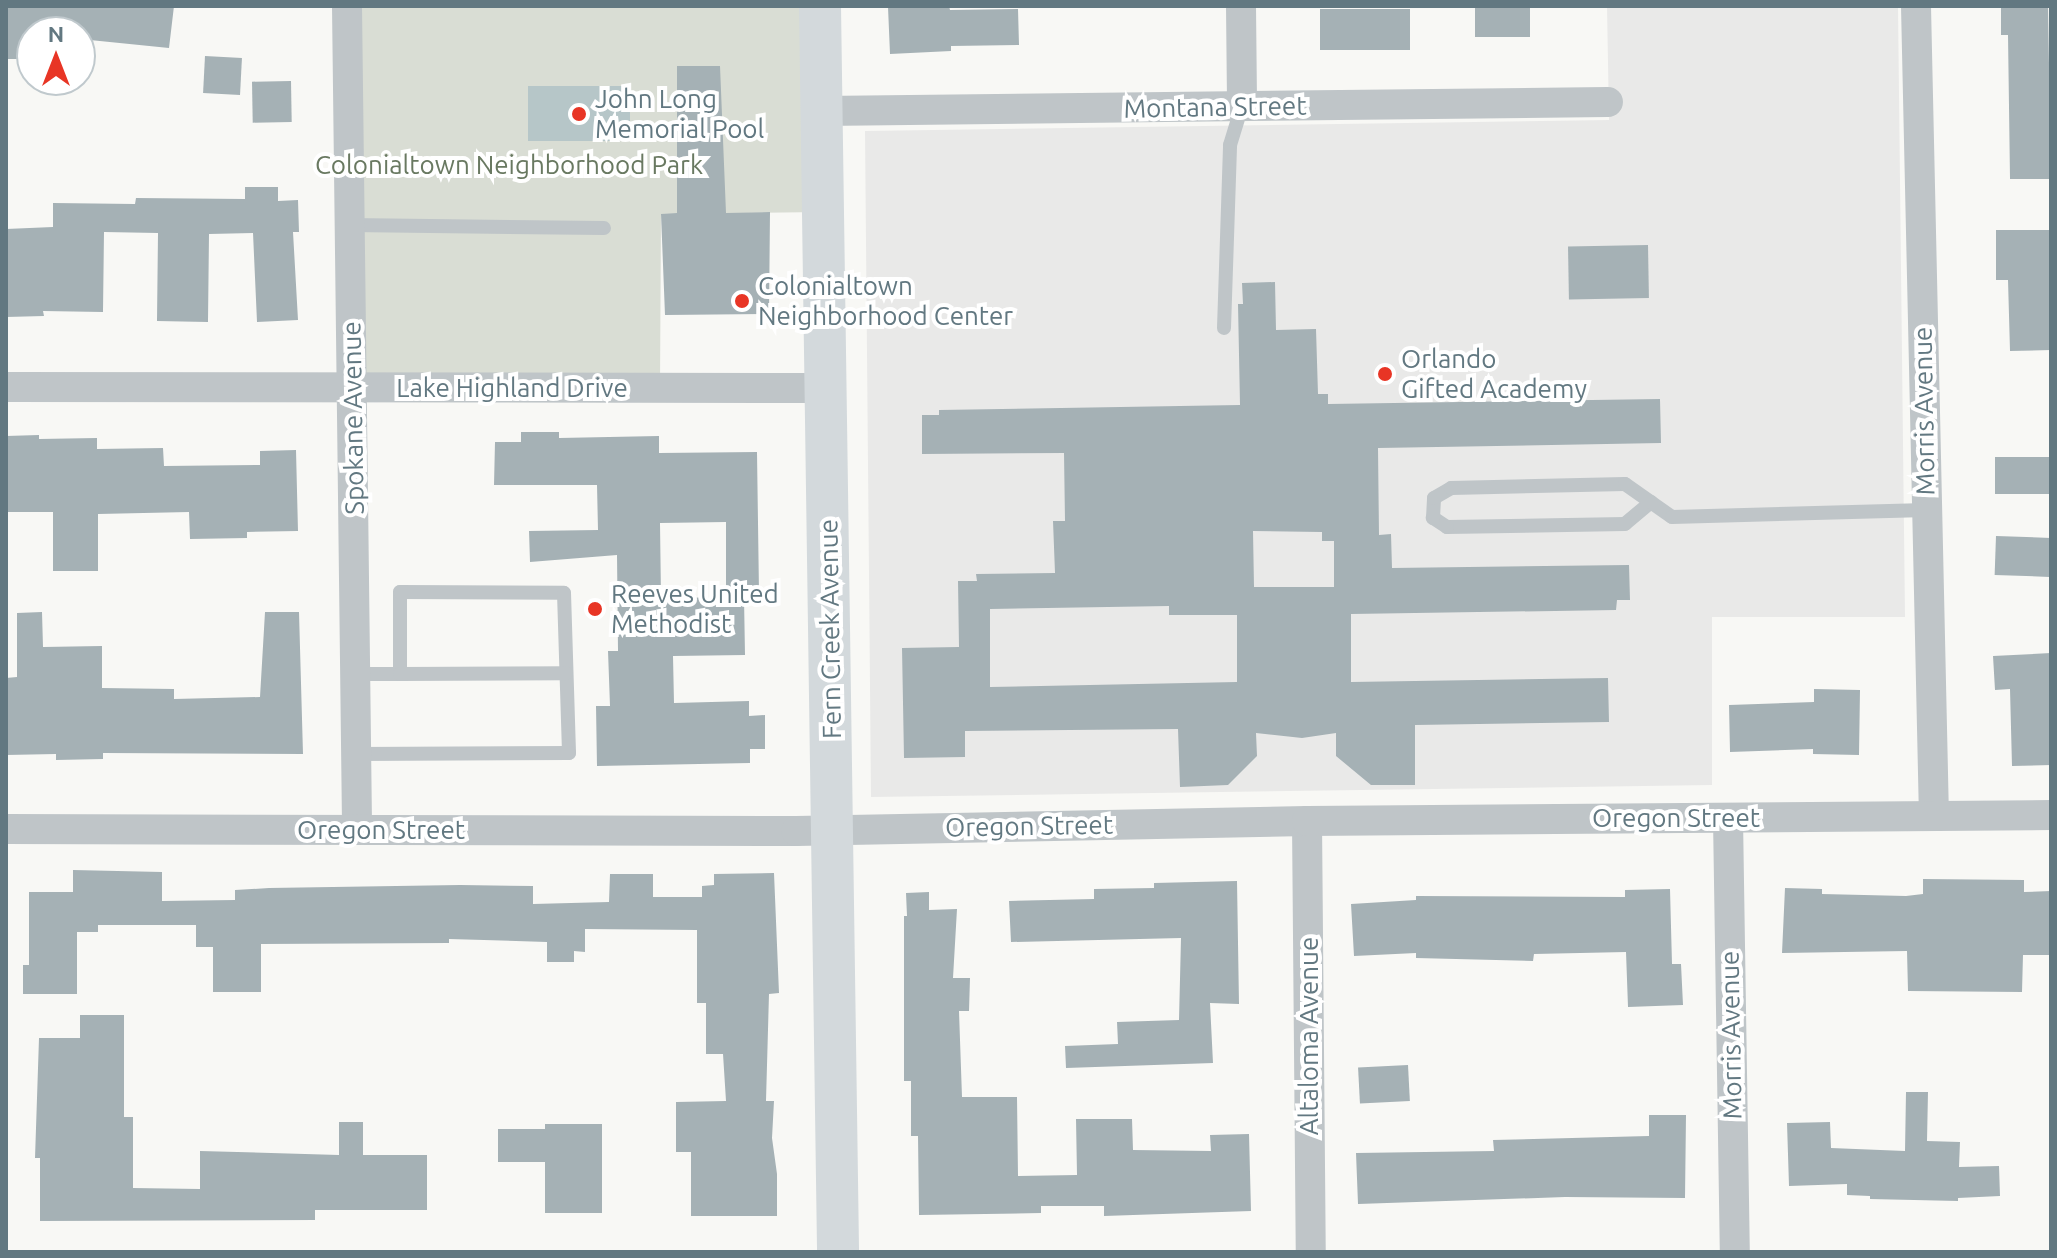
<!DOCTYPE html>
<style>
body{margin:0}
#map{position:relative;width:2057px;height:1258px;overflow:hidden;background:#f8f8f5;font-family:Ubuntu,sans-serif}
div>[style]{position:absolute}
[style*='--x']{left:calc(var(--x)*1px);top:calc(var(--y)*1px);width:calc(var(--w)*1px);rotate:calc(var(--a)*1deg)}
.built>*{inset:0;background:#e9e9e8}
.green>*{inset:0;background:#d9ddd4}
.water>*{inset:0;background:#b6c6c8;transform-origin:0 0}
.building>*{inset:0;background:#a5b1b5;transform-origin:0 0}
.lane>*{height:14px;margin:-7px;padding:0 7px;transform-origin:7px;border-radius:7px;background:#bfc5c8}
.street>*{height:30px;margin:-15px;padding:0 15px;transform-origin:15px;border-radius:15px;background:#bfc5c8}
.secondary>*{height:42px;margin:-21px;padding:0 21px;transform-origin:21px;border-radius:21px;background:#d3d9dc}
.dots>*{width:22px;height:22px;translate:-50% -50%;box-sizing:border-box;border:4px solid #fff;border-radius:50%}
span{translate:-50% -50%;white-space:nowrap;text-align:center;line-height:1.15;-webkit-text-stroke:8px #fff;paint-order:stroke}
.poi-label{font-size:26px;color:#627881}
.left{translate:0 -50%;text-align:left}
.street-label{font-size:26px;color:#627881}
.park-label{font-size:26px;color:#697961}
.frame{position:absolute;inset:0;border:8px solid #627881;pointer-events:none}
.north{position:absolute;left:16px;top:16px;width:80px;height:80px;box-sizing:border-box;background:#fff;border:2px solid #c0c9cd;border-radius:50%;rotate:0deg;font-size:22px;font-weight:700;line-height:32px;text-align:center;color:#627881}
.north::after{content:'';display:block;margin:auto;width:28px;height:36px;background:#e83525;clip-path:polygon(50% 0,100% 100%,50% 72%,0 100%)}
</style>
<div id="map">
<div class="built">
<i style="clip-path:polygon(1607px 6px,1898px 6px,1905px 617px,1712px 617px,1712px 785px,871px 797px,865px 131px,1609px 120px)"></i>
</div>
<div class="green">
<i style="clip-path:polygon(347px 6px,820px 6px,823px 212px,661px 214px,660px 388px,352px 388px)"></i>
</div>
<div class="water">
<i style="left:528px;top:86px;width:102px;height:55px"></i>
</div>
<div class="building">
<i style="clip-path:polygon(6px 6px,174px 6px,169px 48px,80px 39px,80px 32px,32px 32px,32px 59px,6px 59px)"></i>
<i style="clip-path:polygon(949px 6px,950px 10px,1018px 9px,1019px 45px,951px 46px,951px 51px,890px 54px,888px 7px)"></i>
<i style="left:1475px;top:6px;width:55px;height:31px"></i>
<i style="clip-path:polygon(2001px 6px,2048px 6px,2051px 179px,2010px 179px,2008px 35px,2001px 35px)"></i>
<i style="left:1320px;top:9px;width:90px;height:41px"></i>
<i style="left:205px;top:56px;width:37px;height:37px;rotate:3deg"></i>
<i style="clip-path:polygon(677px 66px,720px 66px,726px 213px,770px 212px,769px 314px,665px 315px,661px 214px,677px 213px)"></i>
<i style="left:291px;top:81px;width:41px;height:39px;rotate:89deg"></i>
<i style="clip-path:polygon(245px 187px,278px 187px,278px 201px,298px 200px,299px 232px,293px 232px,298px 320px,257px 322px,253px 233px,209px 234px,208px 322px,157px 321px,158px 233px,104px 232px,103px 312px,43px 311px,44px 316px,6px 317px,6px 229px,53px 227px,53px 203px,135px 204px,136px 198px,245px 199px)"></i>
<i style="clip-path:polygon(1996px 230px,2051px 230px,2051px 350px,2010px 351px,2008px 280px,1996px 280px)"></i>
<i style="left:1648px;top:245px;width:53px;height:80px;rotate:89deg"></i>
<i style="clip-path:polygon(evenodd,1275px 282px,1276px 330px,1316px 329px,1318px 394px,1328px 394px,1328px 404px,1660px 399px,1661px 443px,1378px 448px,1379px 535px,1391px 534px,1392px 568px,1629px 565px,1630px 600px,1617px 600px,1616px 610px,1351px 614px,1351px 682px,1608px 678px,1609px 722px,1415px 725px,1415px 785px,1371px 785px,1336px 756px,1336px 733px,1302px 738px,1256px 733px,1257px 756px,1228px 785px,1180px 787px,1178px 729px,965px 731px,965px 757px,904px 758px,902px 648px,959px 647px,958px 581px,977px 581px,976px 574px,1055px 573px,1053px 521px,1065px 521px,1064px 453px,922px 454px,922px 415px,939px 415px,939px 410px,1240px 405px,1238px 304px,1243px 304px,1242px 283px,1275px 282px,1253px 531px,1322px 532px,1322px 541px,1334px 541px,1334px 587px,1254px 587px,1253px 531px,1275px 282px,1169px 606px,1169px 615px,1237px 615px,1237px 682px,990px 687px,990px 609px,1169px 606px)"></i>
<i style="clip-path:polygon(521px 432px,559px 432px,559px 438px,659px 436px,659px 453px,757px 452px,759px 593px,726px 594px,726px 522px,660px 523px,661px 598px,744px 597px,745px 655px,673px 656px,674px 703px,749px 701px,749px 716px,765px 715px,765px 749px,750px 749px,750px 763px,597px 766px,596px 706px,610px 706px,608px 651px,618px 651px,617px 555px,530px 562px,529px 531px,598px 530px,597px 485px,494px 485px,495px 442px,521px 442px)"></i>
<i style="clip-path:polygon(39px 435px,39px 439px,97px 438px,97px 449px,163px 448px,164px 466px,260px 465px,260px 451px,296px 450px,298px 531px,247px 532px,247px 538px,190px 539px,189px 512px,98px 514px,98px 571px,53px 571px,53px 512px,6px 512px,6px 436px)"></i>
<i style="left:2051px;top:457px;width:37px;height:56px;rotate:90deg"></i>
<i style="left:1996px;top:536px;width:55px;height:39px;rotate:2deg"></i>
<i style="clip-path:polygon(42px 612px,43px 647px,102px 646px,102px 688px,174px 689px,174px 699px,260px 697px,265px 612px,299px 612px,303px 754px,103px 753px,103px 759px,56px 760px,56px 754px,6px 755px,6px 678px,17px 677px,17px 613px)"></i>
<i style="clip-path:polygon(2051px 653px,2051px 765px,2012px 766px,2010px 689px,1995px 690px,1993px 656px)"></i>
<i style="clip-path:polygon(1814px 689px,1860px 690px,1859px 755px,1813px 754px,1813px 749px,1730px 752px,1729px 705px,1814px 702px)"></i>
<i style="clip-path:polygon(73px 870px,162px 872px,162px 901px,235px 900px,235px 890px,269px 888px,460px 885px,533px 886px,533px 904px,609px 902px,610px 874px,653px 874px,653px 897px,702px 897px,702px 886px,714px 885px,714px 874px,774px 873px,779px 993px,769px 994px,766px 1101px,774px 1101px,772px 1138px,777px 1174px,777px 1216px,691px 1216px,691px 1152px,676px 1152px,676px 1102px,726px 1101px,723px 1054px,706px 1054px,706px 1003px,697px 1003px,697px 930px,585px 929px,585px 952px,574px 951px,574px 962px,547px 962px,547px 942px,449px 939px,449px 943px,261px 944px,261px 992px,213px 992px,213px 947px,196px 947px,196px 925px,98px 925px,98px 932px,77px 932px,77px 994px,23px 994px,23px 965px,29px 965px,29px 892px,73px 892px)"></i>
<i style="clip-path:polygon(1923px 879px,2024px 880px,2024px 892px,2051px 891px,2051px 955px,2023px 955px,2022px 992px,1908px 991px,1907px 951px,1782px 953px,1785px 888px,1822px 889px,1822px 894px,1906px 896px,1923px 894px)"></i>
<i style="clip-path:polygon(1237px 881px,1239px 1004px,1210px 1003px,1213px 1063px,1066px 1068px,1065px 1046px,1118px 1044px,1117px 1022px,1179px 1020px,1181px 938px,1011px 942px,1009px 901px,1094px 899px,1094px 889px,1154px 888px,1154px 883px)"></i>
<i style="clip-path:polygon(1670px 889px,1672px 964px,1681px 964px,1683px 1005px,1628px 1007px,1626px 952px,1534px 954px,1533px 961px,1416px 958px,1416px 953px,1354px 956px,1351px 904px,1416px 900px,1416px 896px,1625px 897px,1625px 890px)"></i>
<i style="clip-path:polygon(929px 892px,929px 910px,957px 909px,953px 978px,970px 978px,969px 1011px,959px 1011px,962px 1097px,1017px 1097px,1018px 1176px,1077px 1175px,1076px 1119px,1132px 1119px,1133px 1150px,1211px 1151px,1210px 1135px,1249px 1134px,1251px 1211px,1104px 1216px,1104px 1206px,1041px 1206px,1041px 1213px,919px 1215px,918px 1136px,911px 1136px,911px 1081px,904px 1081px,904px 916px,907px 916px,906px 893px)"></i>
<i style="clip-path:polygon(80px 1015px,124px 1015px,124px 1117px,133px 1117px,133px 1188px,200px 1189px,200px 1151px,339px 1155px,339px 1122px,363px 1122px,363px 1155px,427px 1155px,427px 1210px,315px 1210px,315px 1220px,40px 1221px,40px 1158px,35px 1158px,39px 1038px,80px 1038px)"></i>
<i style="left:1408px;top:1065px;width:36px;height:50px;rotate:87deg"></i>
<i style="clip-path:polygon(1906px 1092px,1928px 1092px,1927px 1141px,1960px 1142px,1959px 1167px,1999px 1166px,2000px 1196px,1958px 1198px,1958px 1201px,1870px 1199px,1870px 1196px,1847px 1195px,1847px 1184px,1789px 1186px,1787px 1123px,1830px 1122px,1831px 1148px,1905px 1151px)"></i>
<i style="clip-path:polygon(1649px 1115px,1686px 1115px,1685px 1198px,1565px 1197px,1358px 1204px,1356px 1153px,1494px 1151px,1493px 1140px,1649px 1136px)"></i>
<i style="clip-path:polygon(545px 1124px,602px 1124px,602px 1213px,545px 1213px,545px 1162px,498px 1162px,498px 1129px,545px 1129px)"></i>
</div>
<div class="lane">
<i style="--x:350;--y:225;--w:254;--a:0.7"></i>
<i style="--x:1224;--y:328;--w:183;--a:-88.1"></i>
<i style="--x:1230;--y:145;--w:41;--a:-72.9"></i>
<i style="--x:1651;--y:502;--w:34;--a:140"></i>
<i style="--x:1625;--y:524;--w:178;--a:179"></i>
<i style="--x:1447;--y:527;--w:17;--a:-147"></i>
<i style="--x:1433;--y:518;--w:20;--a:-87"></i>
<i style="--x:1434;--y:498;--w:20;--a:-30"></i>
<i style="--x:1451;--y:488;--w:174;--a:-1.3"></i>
<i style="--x:1625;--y:484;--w:57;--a:35.1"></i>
<i style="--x:1672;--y:517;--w:254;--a:-1.6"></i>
<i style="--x:355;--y:674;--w:45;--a:0"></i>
<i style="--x:400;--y:674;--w:82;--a:-90"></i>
<i style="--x:400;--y:592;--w:164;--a:0.3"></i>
<i style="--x:564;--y:593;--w:160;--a:88.2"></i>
<i style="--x:569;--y:753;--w:213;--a:179.7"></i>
<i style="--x:400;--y:674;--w:166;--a:-0.3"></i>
</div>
<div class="street">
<i style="--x:347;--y:6;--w:824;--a:89.3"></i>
<i style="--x:1241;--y:6;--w:100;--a:89.4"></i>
<i style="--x:1916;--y:6;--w:810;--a:88.73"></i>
<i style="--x:822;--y:111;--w:786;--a:-0.66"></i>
<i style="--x:6;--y:387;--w:819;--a:0.07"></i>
<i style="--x:1728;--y:818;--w:434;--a:89.1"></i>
<i style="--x:1307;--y:821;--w:431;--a:89.5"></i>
<i style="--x:6;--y:829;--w:790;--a:0.15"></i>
<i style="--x:796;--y:831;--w:511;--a:-1.12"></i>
<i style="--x:1307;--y:821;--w:744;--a:-0.46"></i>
</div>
<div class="secondary">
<i style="--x:820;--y:6;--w:1246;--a:89.17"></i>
</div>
<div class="dots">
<i style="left:579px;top:114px;background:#e83525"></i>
<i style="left:742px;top:301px;background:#e83525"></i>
<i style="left:1385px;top:374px;background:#e83525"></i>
<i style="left:595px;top:609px;background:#e83525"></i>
</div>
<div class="poi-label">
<span class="left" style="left:595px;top:114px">John Long<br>Memorial Pool</span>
<span class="left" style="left:758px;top:301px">Colonialtown<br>Neighborhood Center</span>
<span class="left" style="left:1401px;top:374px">Orlando<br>Gifted Academy</span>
<span class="left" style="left:611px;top:609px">Reeves United<br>Methodist</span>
</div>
<div class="street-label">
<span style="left:1215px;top:107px;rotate:-1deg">Montana Street</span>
<span style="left:512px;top:388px">Lake Highland Drive</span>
<span style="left:1924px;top:411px;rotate:-91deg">Morris Avenue</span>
<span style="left:353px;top:418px;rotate:-91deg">Spokane Avenue</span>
<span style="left:830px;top:629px;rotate:-91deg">Fern Creek Avenue</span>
<span style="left:1676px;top:818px">Oregon Street</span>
<span style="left:1029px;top:826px;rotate:-1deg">Oregon Street</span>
<span style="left:381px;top:830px">Oregon Street</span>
<span style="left:1731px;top:1035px;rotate:-91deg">Morris Avenue</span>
<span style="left:1309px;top:1036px;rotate:-90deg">Altaloma Avenue</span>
</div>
<div class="park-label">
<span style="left:509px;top:165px">Colonialtown Neighborhood Park</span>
</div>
<div class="frame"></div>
<div class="north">N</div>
</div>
